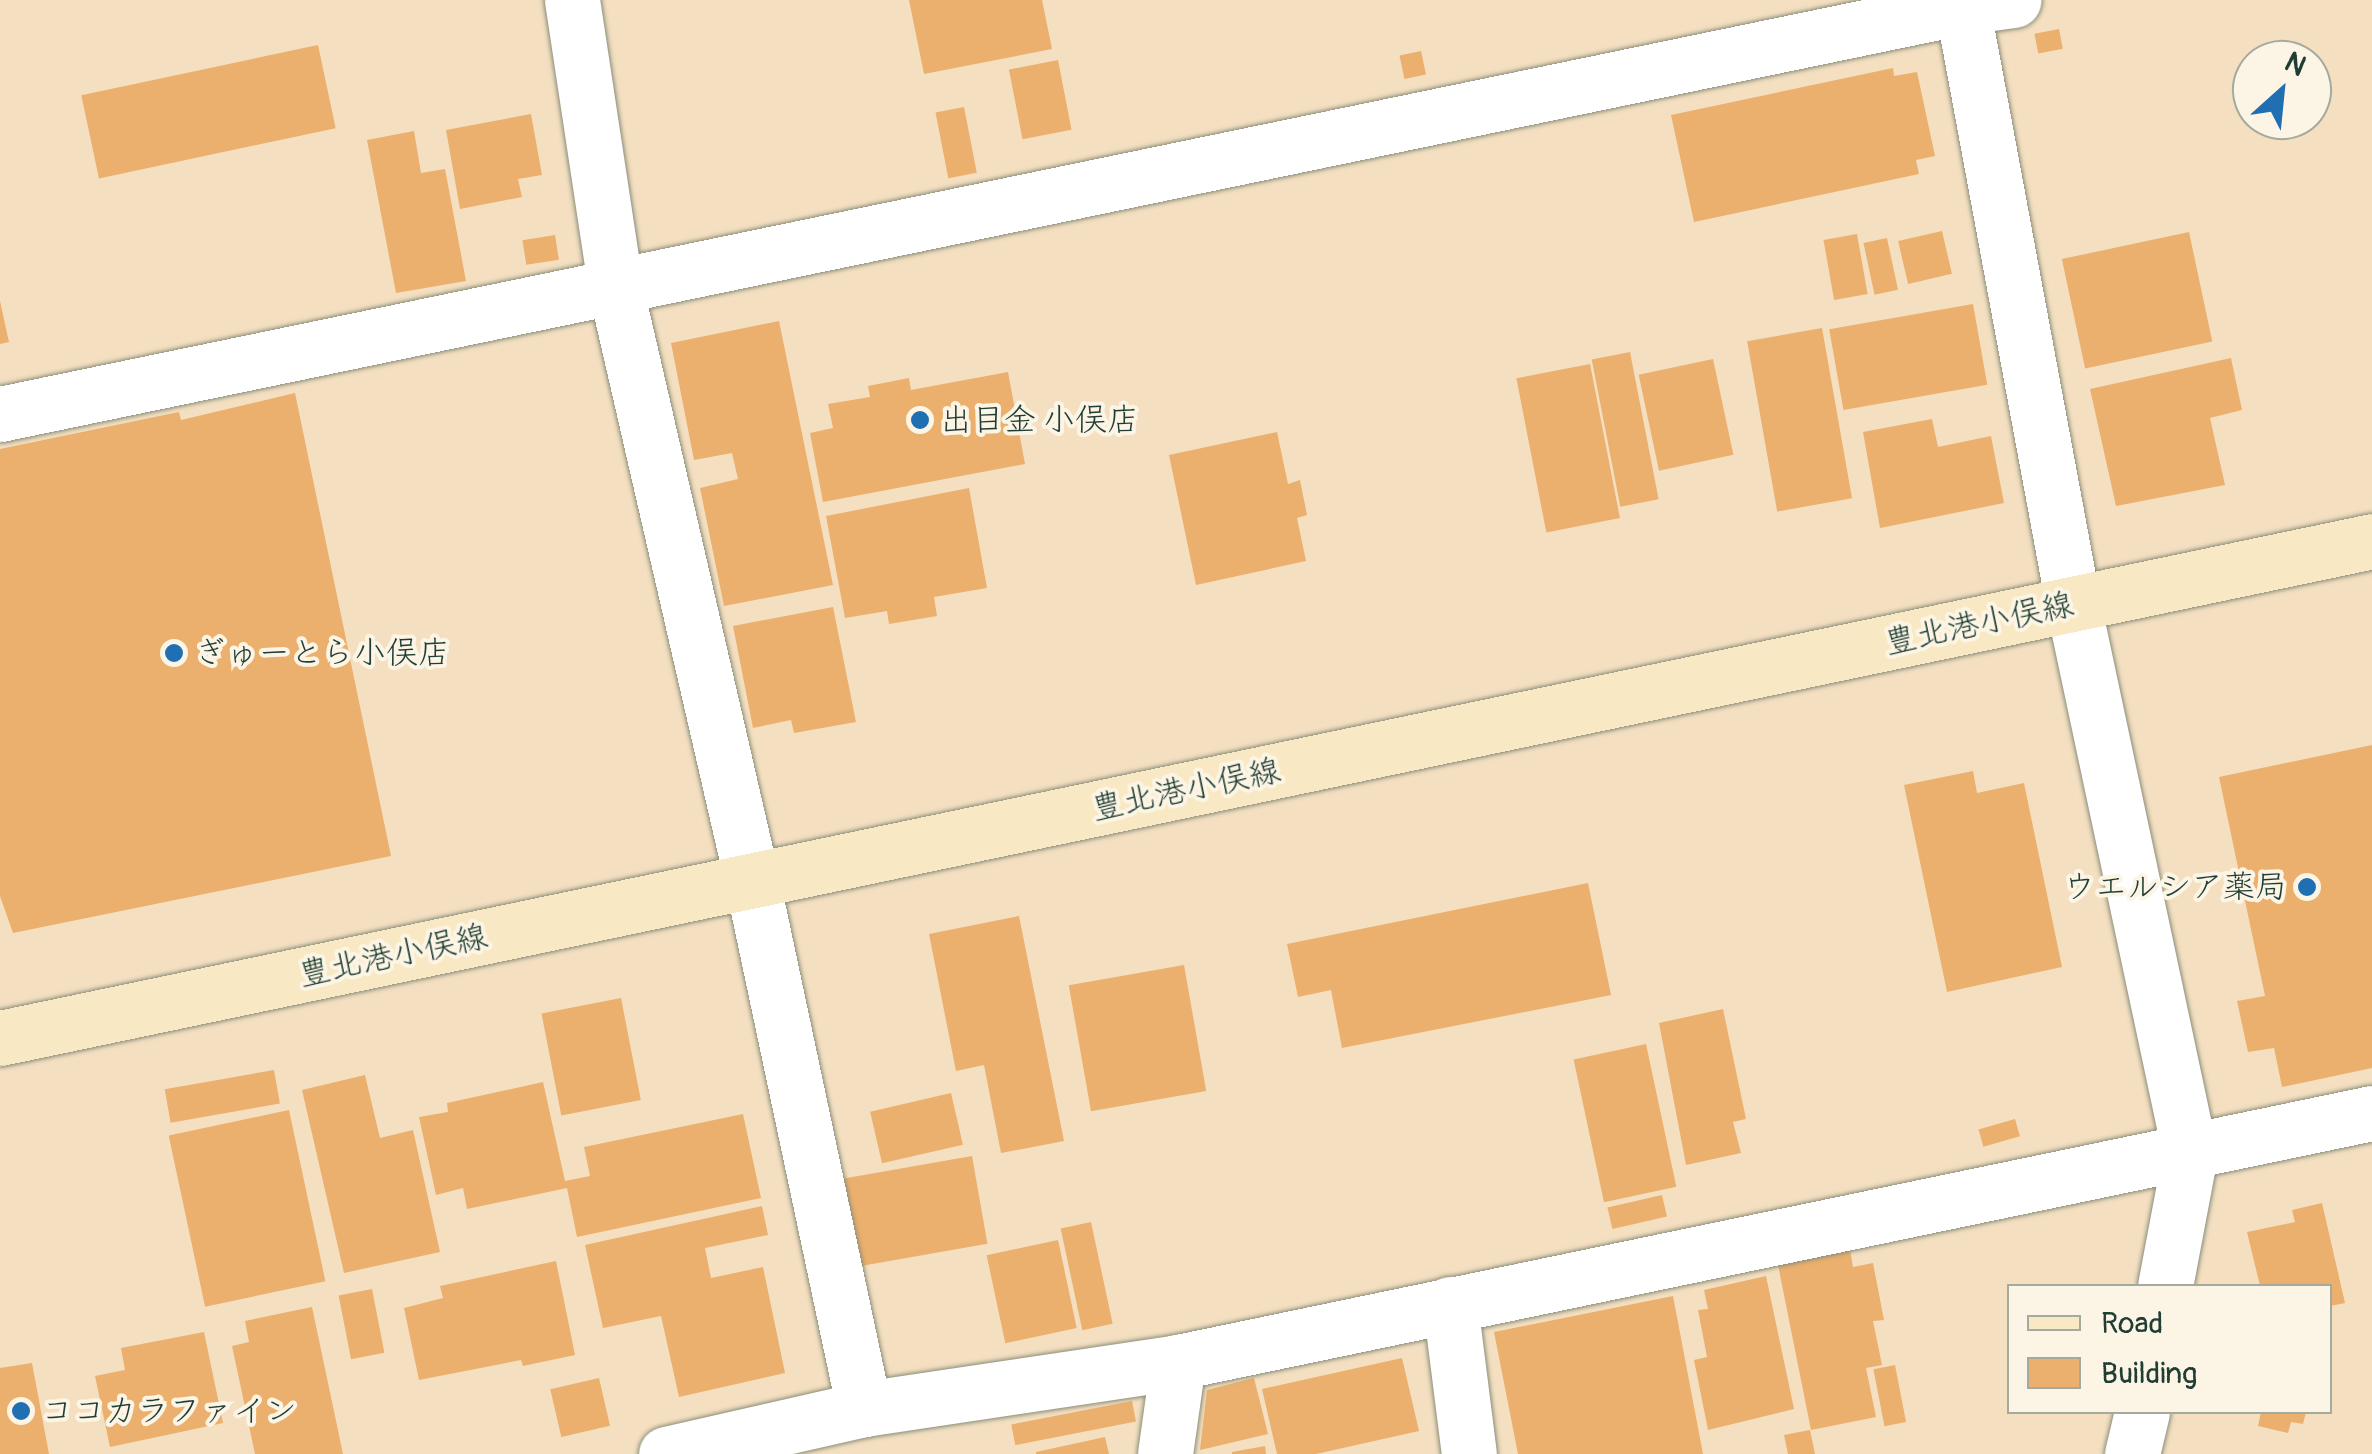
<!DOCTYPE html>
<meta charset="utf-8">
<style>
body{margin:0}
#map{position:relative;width:2372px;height:1454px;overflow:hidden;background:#f4dfc1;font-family:Pangolin,"Klee One",sans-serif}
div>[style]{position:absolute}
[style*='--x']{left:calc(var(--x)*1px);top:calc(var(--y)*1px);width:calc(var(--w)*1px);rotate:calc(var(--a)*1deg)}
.building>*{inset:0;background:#ebb06d;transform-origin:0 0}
.roads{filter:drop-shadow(0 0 2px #8a8e7a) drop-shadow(0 0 2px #8a8e7a)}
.street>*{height:55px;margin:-27.5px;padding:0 27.5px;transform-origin:27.5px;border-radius:27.5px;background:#fff}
.secondary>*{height:55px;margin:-27.5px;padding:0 27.5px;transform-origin:27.5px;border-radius:27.5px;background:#f8e8c3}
.dots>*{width:28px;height:28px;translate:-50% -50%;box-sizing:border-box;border:5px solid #fcf5e5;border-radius:50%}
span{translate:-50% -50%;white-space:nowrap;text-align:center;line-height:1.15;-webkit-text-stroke:8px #fcf5e5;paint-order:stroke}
.poi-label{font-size:32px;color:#1f3d34}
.left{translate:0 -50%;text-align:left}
.right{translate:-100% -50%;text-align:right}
.street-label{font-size:32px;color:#1f3d34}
.legend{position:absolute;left:2007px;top:1284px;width:325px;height:130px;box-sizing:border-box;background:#fcf5e5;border:2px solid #a4ab9e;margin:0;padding:12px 18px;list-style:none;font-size:30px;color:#1f3d34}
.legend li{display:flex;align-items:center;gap:20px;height:50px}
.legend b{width:50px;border:2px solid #a4ab9e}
.north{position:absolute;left:2232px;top:40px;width:100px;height:100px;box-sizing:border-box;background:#fcf5e5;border:2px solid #a4ab9e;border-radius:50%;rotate:27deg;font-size:28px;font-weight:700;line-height:40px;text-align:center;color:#1f3d34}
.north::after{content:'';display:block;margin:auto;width:35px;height:45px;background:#1f6fb2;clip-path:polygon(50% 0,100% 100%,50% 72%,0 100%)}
</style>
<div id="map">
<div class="building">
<i style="clip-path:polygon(909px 0,1042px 0,1052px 49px,924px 74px)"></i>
<i style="left:2059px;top:29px;width:20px;height:25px;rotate:79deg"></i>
<i style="left:318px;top:45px;width:85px;height:242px;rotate:78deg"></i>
<i style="left:1421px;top:51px;width:24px;height:22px;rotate:78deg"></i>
<i style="left:1058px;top:60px;width:71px;height:50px;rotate:79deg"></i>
<i style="clip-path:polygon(1893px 68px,1894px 76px,1917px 72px,1935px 156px,1916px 160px,1919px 174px,1694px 222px,1671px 115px)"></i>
<i style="left:964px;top:107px;width:67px;height:29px;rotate:79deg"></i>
<i style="clip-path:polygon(531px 114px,542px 175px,518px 179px,522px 197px,460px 209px,446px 130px)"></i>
<i style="clip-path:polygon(414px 131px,421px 173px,445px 169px,466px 281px,396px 293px,367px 140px)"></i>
<i style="left:1942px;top:231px;width:44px;height:45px;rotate:77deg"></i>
<i style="left:2189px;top:232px;width:112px;height:130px;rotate:78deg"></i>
<i style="left:1857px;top:234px;width:61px;height:34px;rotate:80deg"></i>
<i style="left:555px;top:235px;width:25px;height:33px;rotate:81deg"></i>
<i style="left:1887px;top:238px;width:53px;height:24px;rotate:78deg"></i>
<i style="clip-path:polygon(0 301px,9px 342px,0 344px)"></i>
<i style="left:1973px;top:304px;width:82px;height:146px;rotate:80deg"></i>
<i style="clip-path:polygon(779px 321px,833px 585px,724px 606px,700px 488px,738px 479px,732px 453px,694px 460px,671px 343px)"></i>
<i style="left:1822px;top:328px;width:173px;height:76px;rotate:80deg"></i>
<i style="left:1630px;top:352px;width:150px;height:39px;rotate:79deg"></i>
<i style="clip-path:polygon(2231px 358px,2242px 410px,2210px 418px,2225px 485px,2116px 506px,2090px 389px)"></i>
<i style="left:1713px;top:359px;width:98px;height:76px;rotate:78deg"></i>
<i style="left:1590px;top:364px;width:157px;height:75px;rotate:79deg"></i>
<i style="clip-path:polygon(1008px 372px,1025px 464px,823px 502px,810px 433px,833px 428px,828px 404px,870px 397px,868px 386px,909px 378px,911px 390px)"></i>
<i style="clip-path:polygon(295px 393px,391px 856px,13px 933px,0 896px,0 449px,179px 412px,181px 420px)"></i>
<i style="clip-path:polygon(1932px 419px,1938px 447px,1991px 436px,2004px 503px,1880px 528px,1863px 432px)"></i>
<i style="clip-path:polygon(1277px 432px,1288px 484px,1300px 480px,1307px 515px,1297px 518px,1306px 561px,1196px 585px,1169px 455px)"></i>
<i style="clip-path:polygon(969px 488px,987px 588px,934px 597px,937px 616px,889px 624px,887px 611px,845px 618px,826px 516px)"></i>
<i style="clip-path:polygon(833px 607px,856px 722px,794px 733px,791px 720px,753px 728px,733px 626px)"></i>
<i style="clip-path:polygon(2372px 745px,2372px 1068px,2282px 1087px,2274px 1048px,2248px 1052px,2237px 1001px,2265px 996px,2219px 777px)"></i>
<i style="clip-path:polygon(1973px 771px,1977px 793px,2024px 783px,2062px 967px,1947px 992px,1904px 785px)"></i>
<i style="clip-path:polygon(1588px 883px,1611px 995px,1342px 1048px,1331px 990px,1298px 997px,1287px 944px)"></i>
<i style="clip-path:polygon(1019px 916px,1064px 1141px,1001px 1153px,984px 1065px,956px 1071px,929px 934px)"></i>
<i style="left:1184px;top:965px;width:128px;height:117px;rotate:80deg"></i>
<i style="left:621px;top:998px;width:104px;height:81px;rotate:79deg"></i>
<i style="clip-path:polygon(1723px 1009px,1746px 1119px,1733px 1122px,1741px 1153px,1686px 1165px,1659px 1023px)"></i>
<i style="left:1646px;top:1044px;width:146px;height:74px;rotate:78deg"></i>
<i style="left:274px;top:1070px;width:34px;height:111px;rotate:80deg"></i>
<i style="clip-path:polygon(365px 1075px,380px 1138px,413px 1130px,440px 1252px,344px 1273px,302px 1090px)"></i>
<i style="clip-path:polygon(543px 1082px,565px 1181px,590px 1176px,584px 1147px,743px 1114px,761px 1198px,577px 1237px,567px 1188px,467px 1209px,463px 1188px,436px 1195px,419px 1117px,448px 1112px,447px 1103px)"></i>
<i style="left:951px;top:1093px;width:53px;height:83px;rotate:77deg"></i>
<i style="left:289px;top:1110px;width:175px;height:123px;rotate:78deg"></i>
<i style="left:2015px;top:1119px;width:18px;height:38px;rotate:74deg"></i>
<i style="left:972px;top:1156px;width:89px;height:130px;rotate:80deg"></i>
<i style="left:1662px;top:1195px;width:22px;height:56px;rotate:77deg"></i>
<i style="clip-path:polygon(2322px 1203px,2345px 1303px,2330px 1306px,2330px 1286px,2260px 1286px,2247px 1232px,2295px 1222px,2292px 1210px)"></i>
<i style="clip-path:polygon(762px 1206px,768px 1235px,705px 1248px,711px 1278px,763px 1267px,785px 1373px,679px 1397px,661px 1316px,603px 1328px,585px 1245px)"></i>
<i style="left:1091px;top:1222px;width:104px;height:31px;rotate:78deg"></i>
<i style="left:1058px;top:1240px;width:90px;height:73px;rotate:78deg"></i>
<i style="clip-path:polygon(1850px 1250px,1853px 1267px,1873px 1263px,1884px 1320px,1873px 1321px,1882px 1365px,1866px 1368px,1876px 1417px,1811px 1430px,1778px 1265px)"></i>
<i style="clip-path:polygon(556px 1261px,575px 1355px,523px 1366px,521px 1360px,419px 1380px,404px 1308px,443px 1298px,440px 1286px)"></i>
<i style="clip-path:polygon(1766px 1276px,1794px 1409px,1708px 1430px,1694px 1360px,1707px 1357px,1698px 1310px,1708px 1309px,1704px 1290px)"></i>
<i style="left:372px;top:1289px;width:65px;height:34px;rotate:79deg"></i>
<i style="clip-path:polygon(1673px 1296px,1703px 1454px,1518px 1454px,1494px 1332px)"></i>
<i style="clip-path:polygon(312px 1307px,343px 1454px,255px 1454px,232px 1346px,249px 1342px,245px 1321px)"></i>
<i style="clip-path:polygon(204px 1332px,223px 1423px,110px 1447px,95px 1376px,125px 1370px,121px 1348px)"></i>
<i style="clip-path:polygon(1402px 1358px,1419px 1431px,1316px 1454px,1277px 1454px,1262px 1389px)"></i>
<i style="clip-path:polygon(32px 1363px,49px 1454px,0 1454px,0 1368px)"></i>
<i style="left:1895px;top:1365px;width:58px;height:22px;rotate:79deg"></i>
<i style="left:599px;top:1378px;width:49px;height:50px;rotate:77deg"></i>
<i style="clip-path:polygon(1254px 1378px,1268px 1434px,1200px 1450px,1207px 1390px)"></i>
<i style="left:1132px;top:1401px;width:21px;height:123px;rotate:79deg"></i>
<i style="clip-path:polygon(2261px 1412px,2306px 1412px,2303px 1424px,2291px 1422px,2288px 1433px,2258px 1426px)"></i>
<i style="clip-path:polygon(1810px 1430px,1815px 1454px,1788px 1454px,1784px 1435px)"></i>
<i style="clip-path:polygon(1105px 1437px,1109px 1454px,1036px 1454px,1036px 1452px)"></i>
<i style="clip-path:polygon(1265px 1446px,1266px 1454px,1232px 1454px,1232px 1452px)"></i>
</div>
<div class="roads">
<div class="street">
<i style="--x:572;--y:0;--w:289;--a:81.4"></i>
<i style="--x:615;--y:286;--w:611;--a:77.03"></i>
<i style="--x:752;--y:881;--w:540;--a:78.02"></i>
<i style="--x:1961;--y:0;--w:614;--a:79.49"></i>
<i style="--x:2073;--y:604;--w:562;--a:77.99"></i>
<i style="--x:2190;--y:1154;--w:134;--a:100.7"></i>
<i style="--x:0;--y:414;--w:2004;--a:-11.72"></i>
<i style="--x:1962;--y:7;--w:52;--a:-7.7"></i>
<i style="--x:1450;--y:1304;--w:151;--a:82.8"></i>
<i style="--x:666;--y:1454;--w:203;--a:-12.8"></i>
<i style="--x:864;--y:1409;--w:317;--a:-8.5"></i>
<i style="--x:1178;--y:1362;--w:1220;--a:-11.78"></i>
<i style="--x:1165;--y:1454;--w:93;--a:-82"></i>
<i style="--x:2132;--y:1454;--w:43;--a:-76.6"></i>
</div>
<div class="secondary">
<i style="--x:0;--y:1038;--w:2424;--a:-11.83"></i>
</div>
</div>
<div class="dots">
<i style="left:920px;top:420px;background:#1f6fb2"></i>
<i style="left:174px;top:653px;background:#1f6fb2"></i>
<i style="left:2307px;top:887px;background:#1f6fb2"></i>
<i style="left:21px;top:1411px;background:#1f6fb2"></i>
</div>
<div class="poi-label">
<span class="left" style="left:940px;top:420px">出目金 小俣店</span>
<span class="left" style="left:194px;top:653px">ぎゅーとら小俣店</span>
<span class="right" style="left:2287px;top:887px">ウエルシア薬局</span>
<span class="left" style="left:41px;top:1411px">ココカラファイン</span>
</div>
<div class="street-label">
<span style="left:1979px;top:624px;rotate:-12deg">豊北港小俣線</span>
<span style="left:1186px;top:790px;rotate:-12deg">豊北港小俣線</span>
<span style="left:393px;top:956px;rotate:-12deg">豊北港小俣線</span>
</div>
<ul class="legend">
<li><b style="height:12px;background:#f8e8c3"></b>Road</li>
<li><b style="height:28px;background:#ebb06d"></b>Building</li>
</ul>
<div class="north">N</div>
</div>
